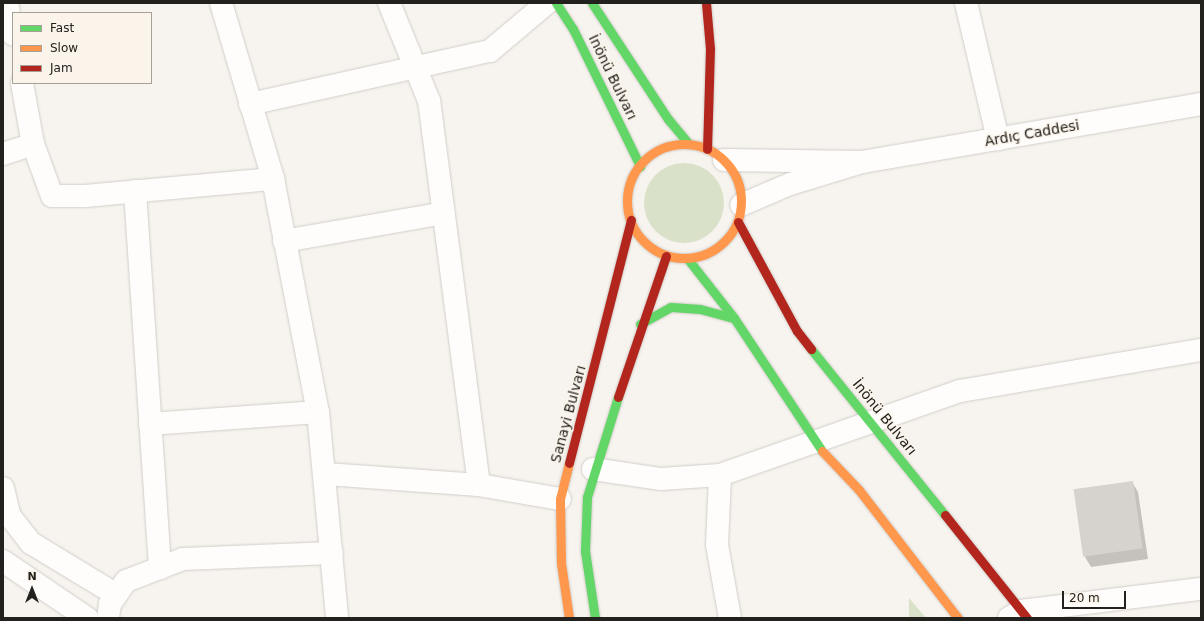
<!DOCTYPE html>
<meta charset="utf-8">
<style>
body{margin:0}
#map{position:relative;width:1204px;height:621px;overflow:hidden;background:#f7f3ee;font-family:"DejaVu Sans",sans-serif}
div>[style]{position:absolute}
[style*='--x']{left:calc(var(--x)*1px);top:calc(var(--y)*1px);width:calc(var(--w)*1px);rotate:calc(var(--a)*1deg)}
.green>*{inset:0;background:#dae1c9}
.round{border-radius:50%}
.shadow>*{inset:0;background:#0003}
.building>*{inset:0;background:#d6d3cf;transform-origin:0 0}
.roads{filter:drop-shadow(0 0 1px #d1ceca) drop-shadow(0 0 1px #d1ceca)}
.street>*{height:22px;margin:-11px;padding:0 11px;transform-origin:11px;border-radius:11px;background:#fefdfc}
.fast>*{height:9px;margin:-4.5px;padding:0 4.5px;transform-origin:4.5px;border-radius:4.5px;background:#63d668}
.slow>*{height:9px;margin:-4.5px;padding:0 4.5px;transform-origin:4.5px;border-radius:4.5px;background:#ff974d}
.slow>.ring{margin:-4.5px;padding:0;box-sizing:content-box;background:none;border:9px solid #ff974d;border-radius:50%}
.jam>*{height:9px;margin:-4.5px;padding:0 4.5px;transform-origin:4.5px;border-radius:4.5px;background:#b3261e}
span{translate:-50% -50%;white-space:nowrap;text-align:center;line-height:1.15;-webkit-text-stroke:3px #fbf4ea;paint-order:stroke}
.street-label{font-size:14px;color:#23211d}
.frame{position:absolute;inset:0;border:4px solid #23211d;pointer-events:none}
.legend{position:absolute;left:12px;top:12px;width:140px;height:72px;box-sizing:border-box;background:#fbf4ea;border:1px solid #a5a098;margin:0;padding:5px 7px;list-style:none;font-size:12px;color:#23211d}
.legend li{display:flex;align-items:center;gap:8px;height:20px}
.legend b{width:20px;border:1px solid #a5a098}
.north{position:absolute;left:12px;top:569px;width:40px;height:40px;-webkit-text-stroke:3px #fbf4ea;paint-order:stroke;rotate:0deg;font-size:11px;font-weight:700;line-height:16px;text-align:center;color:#23211d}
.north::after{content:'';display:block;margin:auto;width:14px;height:18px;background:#23211d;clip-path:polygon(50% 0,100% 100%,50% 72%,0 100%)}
.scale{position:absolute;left:1062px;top:591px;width:64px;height:18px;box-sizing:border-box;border:2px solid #23211d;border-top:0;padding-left:5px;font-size:12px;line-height:14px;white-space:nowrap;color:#23211d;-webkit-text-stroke:3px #fbf4ea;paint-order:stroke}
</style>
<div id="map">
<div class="green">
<i class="round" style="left:644px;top:163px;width:80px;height:80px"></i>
<i style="clip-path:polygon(909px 598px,926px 618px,909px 618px)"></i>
</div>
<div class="shadow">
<i style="clip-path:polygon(1132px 482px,1138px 492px,1148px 559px,1091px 567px,1085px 557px)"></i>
</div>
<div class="building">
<i style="left:1133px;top:481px;width:68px;height:60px;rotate:82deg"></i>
</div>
<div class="roads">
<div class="street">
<i style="--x:7;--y:3;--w:32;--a:79"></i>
<i style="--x:221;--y:3;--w:184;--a:73.5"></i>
<i style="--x:273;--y:179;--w:237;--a:79.1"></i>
<i style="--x:318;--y:412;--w:207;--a:84.7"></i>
<i style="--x:966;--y:3;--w:140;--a:76.8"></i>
<i style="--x:22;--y:83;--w:62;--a:79.8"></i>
<i style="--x:33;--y:144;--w:55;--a:69.9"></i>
<i style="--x:52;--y:196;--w:33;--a:0"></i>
<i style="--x:85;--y:196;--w:189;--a:-5.2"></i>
<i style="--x:250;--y:104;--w:246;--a:-12.5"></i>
<i style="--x:490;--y:51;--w:75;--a:-40.1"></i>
<i style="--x:3;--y:154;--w:32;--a:-18"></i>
<i style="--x:724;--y:160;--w:138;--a:0.8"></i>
<i style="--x:862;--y:162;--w:75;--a:163"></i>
<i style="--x:790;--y:184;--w:53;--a:156.8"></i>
<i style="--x:862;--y:162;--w:344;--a:-9.7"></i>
<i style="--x:135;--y:191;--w:378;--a:86.2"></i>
<i style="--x:284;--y:241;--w:162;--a:-9.9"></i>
<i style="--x:150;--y:424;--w:168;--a:-4.1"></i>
<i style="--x:593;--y:469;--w:69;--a:8.4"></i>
<i style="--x:661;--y:479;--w:59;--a:-3.9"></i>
<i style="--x:326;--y:474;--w:153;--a:4.1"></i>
<i style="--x:479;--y:485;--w:387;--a:-97.4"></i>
<i style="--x:429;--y:101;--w:106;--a:-112.2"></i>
<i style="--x:479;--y:485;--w:82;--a:9.8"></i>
<i style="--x:3;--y:488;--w:28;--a:77"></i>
<i style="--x:9;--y:515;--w:36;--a:52"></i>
<i style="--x:31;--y:543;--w:100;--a:31.2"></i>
<i style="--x:3;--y:561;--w:102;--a:34.2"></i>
<i style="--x:108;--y:618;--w:14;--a:-82"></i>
<i style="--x:110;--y:604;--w:28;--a:-55"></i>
<i style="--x:126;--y:581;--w:61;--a:-21.1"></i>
<i style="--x:183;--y:559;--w:149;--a:-2.3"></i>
<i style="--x:730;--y:618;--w:74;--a:-100.1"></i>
<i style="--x:717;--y:545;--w:70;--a:-87.5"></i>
<i style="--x:720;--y:475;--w:254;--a:-19.3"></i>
<i style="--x:960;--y:391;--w:244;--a:-9.7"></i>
<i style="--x:1009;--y:618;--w:14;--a:-30"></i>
<i style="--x:1021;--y:611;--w:181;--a:-7"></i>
</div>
<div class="fast">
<i style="--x:556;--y:3;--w:31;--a:57"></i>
<i style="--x:573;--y:29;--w:153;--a:63.9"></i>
<i style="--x:592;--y:3;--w:139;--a:56.8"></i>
<i style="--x:668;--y:119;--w:33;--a:50"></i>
<i style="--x:687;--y:258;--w:76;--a:51.9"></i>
<i style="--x:734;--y:318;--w:159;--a:56.5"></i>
<i style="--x:640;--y:324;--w:35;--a:-29"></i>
<i style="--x:671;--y:307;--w:29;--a:4"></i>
<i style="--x:700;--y:309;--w:35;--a:15"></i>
<i style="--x:811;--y:349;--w:213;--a:51.1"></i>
<i style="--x:595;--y:618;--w:68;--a:-98.5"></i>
<i style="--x:585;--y:551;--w:54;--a:-87.9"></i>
<i style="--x:587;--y:497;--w:105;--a:-72.8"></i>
</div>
<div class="slow">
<i class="ring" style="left:627px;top:144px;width:105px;height:105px"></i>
<i style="--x:822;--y:451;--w:54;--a:46.5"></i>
<i style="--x:859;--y:490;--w:162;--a:52.3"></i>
<i style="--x:569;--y:618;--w:56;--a:-98.3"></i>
<i style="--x:561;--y:563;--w:64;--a:-90.9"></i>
<i style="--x:560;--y:499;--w:37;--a:-76"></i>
</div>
<div class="jam">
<i style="--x:706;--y:3;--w:46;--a:85"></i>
<i style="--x:710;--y:49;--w:100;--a:91.7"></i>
<i style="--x:738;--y:222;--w:124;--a:61.6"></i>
<i style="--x:797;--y:331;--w:23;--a:52"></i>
<i style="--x:618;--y:397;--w:149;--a:-71.2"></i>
<i style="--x:569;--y:463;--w:251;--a:-75.7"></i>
<i style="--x:945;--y:515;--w:132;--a:51.5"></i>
</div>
</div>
<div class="street-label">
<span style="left:613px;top:77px;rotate:64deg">İnönü Bulvarı</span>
<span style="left:1032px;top:133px;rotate:-10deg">Ardıç Caddesi</span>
<span style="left:568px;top:414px;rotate:-75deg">Sanayi Bulvarı</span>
<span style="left:885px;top:417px;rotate:51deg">İnönü Bulvarı</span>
</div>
<div class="frame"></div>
<ul class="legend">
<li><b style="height:5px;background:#63d668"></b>Fast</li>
<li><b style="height:5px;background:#ff974d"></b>Slow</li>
<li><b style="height:5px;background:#b3261e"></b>Jam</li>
</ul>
<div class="north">N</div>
<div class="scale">20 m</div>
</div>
